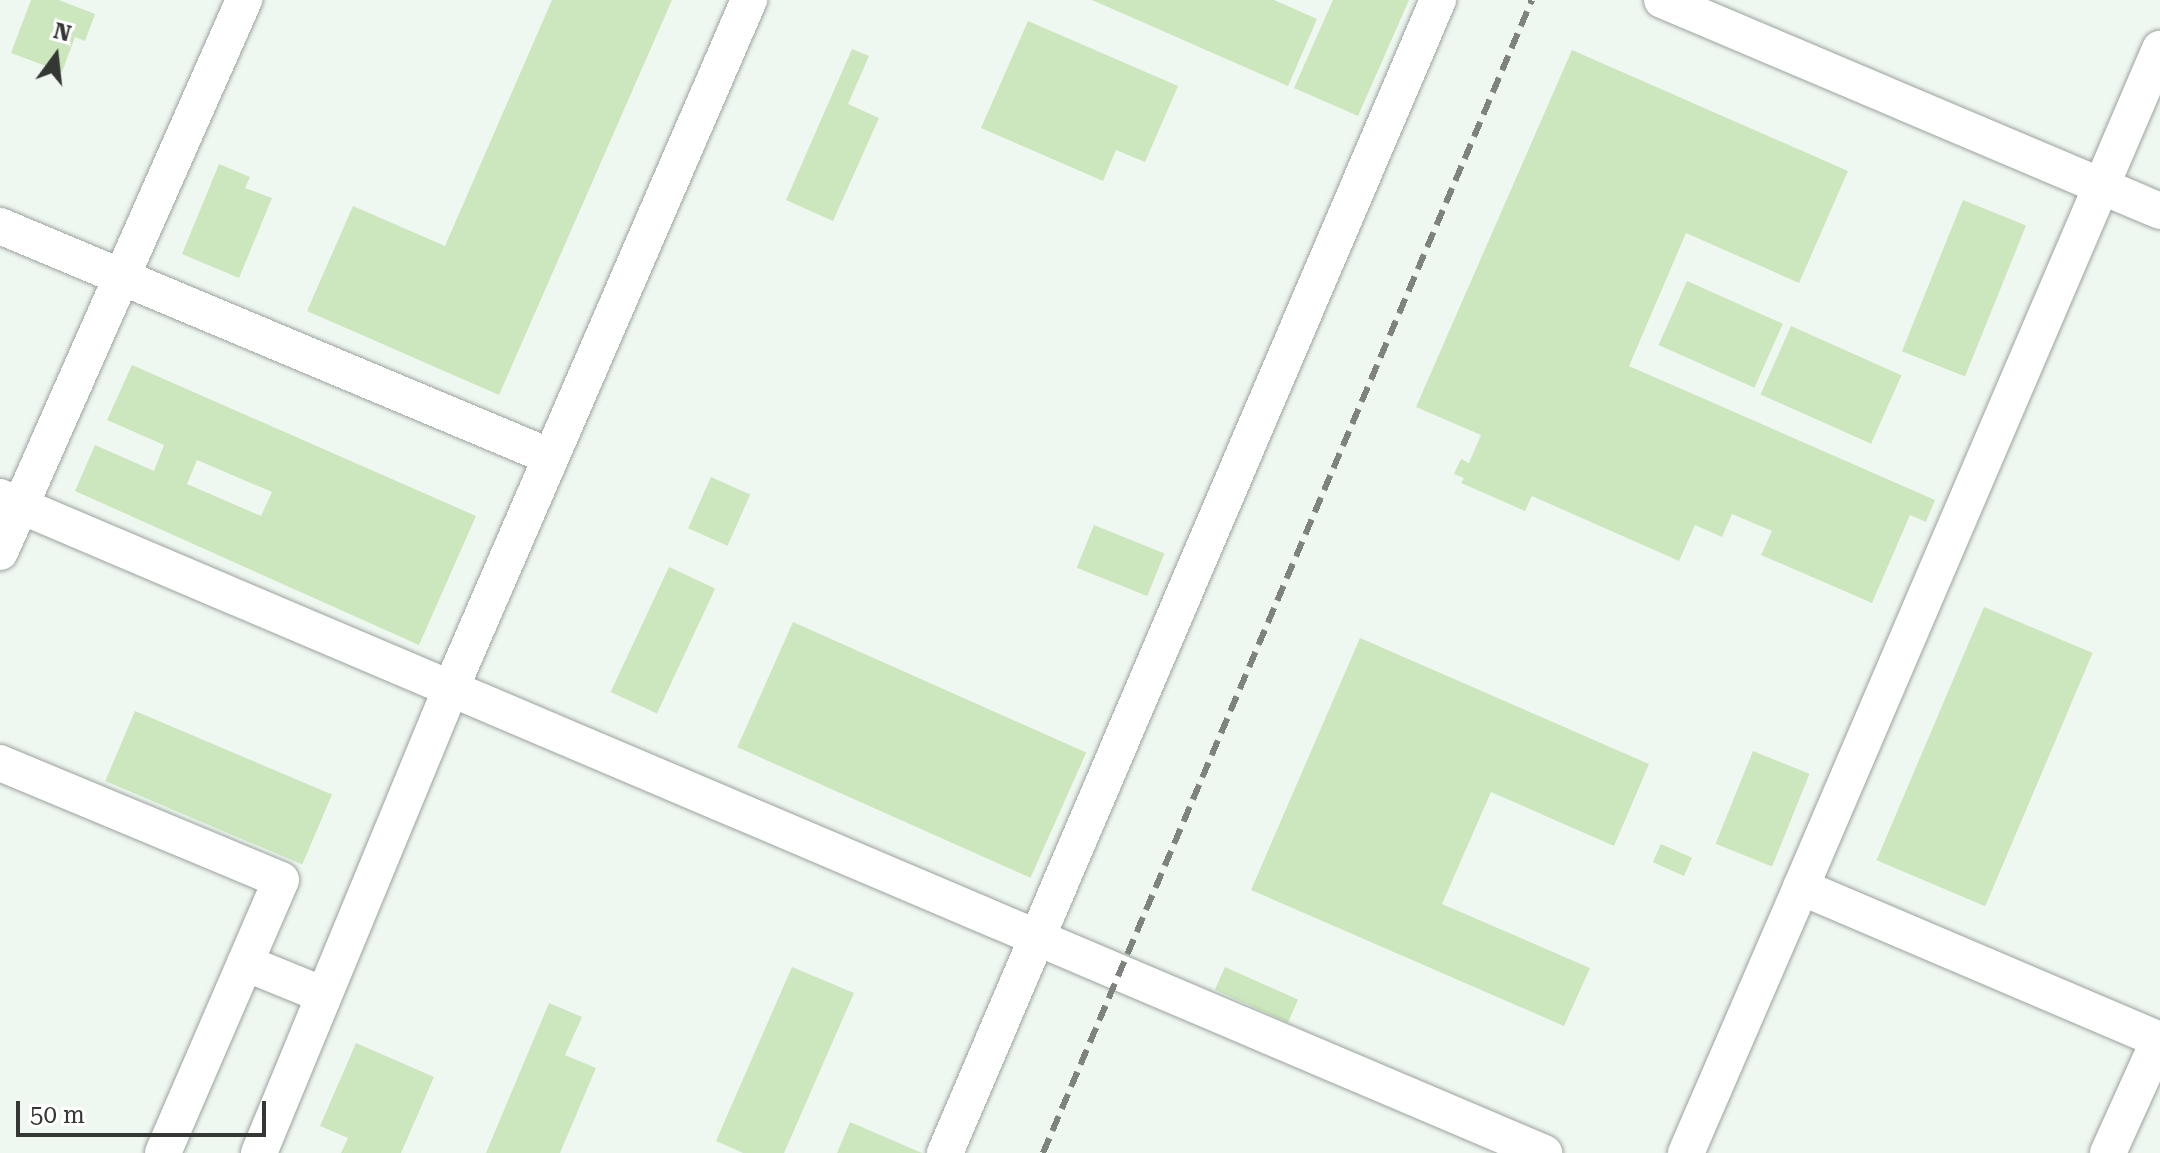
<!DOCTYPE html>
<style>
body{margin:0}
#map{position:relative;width:2160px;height:1153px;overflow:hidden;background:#eff7f1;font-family:"Roboto Serif",serif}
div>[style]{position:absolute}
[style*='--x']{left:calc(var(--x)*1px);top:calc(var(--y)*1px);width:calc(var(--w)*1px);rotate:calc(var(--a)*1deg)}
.building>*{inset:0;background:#cce7bd;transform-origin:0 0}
.roads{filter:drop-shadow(0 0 2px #9ba39d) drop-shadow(0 0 2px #9ba39d)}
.minor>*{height:36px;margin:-18px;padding:0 18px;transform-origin:18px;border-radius:18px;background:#fff}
.rail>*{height:6px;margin-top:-3px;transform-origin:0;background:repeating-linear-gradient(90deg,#7e837e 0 16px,transparent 0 24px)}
span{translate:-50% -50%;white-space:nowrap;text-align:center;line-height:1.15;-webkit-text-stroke:6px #fff;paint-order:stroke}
.north{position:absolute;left:16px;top:16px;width:80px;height:80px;-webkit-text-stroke:6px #fff;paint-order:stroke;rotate:15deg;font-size:22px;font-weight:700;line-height:32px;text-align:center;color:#343734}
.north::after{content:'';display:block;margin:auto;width:28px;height:36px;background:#343734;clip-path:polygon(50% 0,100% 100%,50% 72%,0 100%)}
.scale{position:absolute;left:16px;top:1101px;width:250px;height:36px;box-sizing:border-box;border:4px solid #343734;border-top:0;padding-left:10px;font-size:24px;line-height:28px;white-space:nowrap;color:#343734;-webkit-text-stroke:6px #fff;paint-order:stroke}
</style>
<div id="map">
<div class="building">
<i style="clip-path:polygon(31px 0,59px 0,95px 14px,85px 41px,75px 37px,62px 72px,11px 53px)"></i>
<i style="clip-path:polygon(552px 0,672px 0,499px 395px,307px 311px,353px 206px,445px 246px)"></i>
<i style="clip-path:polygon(1092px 0,1274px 0,1317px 19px,1288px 86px)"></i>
<i style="clip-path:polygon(1333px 0,1409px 0,1358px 116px,1294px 88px)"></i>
<i style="clip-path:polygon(1028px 21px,1178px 86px,1145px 162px,1116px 150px,1103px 181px,981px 128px)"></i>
<i style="clip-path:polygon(852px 49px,869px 56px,848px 104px,879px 118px,833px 221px,786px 200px)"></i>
<i style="clip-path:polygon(1572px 50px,1848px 171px,1799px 283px,1686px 233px,1629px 366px,1935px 500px,1926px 522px,1910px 515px,1872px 603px,1761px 555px,1772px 531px,1732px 514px,1722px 537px,1695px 525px,1679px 561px,1532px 496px,1525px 511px,1461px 483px,1464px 478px,1454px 474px,1461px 459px,1469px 463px,1481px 435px,1416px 407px)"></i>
<i style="clip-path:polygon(219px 164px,250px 177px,245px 188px,272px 198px,239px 278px,182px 254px)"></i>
<i style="left:1963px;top:200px;width:68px;height:163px;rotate:22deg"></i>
<i style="left:1687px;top:281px;width:105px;height:70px;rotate:24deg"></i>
<i style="left:1791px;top:326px;width:121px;height:75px;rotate:24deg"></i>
<i style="clip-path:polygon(evenodd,132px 365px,476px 516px,419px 645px,75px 491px,95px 445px,154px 471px,164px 445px,107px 420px,132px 365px,197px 460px,272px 492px,261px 516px,187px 484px,197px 460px)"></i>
<i style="left:711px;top:477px;width:43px;height:56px;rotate:24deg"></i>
<i style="left:1094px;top:525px;width:76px;height:46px;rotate:22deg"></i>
<i style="left:669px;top:567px;width:51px;height:138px;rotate:25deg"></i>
<i style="left:1984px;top:607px;width:118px;height:275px;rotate:23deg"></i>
<i style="left:793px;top:622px;width:321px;height:137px;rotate:24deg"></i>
<i style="clip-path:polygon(1360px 638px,1649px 764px,1614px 846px,1491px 792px,1442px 904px,1590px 968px,1564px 1026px,1251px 890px)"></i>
<i style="left:135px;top:711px;width:214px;height:76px;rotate:23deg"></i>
<i style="left:1753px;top:751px;width:61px;height:100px;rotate:22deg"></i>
<i style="left:1661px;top:844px;width:34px;height:20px;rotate:24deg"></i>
<i style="clip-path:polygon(792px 967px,854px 993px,784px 1153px,743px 1153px,716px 1141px)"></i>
<i style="left:1225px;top:967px;width:80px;height:25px;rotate:24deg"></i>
<i style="clip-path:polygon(549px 1003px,582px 1017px,565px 1055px,596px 1068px,560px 1153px,486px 1153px)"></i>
<i style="clip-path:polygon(356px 1043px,434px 1077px,401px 1153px,341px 1153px,348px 1138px,320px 1126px)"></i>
<i style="clip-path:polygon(850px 1122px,922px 1153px,837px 1153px)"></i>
</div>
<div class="roads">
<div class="minor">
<i style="--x:1662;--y:0;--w:541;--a:22.96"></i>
<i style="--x:0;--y:226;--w:597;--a:22.75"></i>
<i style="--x:0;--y:497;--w:1678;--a:23.02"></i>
<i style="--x:0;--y:552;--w:604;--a:-66.15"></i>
<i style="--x:0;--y:763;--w:304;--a:22.6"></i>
<i style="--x:281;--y:880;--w:297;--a:113.4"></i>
<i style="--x:1801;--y:887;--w:912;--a:-66.81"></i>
<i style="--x:245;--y:963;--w:85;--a:22.1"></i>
<i style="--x:259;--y:1153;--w:503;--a:-67.56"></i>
<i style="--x:451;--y:688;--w:750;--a:-66.58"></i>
<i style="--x:945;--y:1153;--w:1254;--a:-66.85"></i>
<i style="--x:1686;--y:1153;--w:290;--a:-66.6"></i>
<i style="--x:1801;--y:887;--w:389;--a:23.1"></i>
<i style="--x:2159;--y:1040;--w:124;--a:114.3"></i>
</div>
</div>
<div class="rail">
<i style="--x:1043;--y:1153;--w:1252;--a:-67.02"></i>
</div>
<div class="north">N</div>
<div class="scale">50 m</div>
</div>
